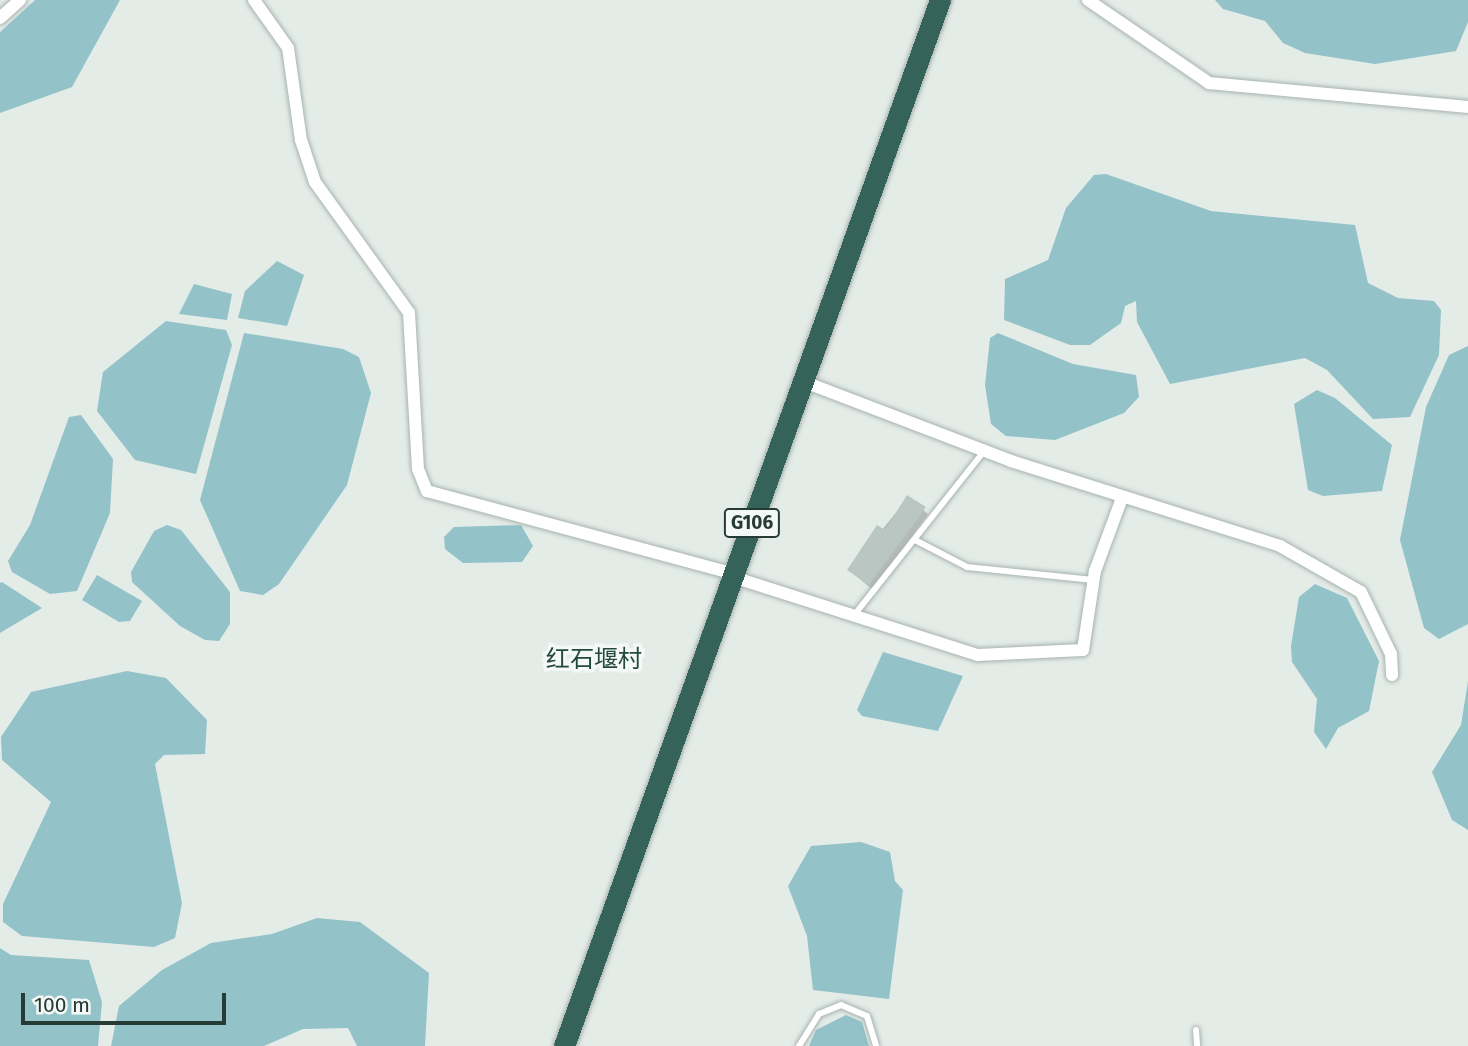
<!DOCTYPE html>
<meta charset="utf-8">
<style>
body{margin:0}
#map{position:relative;width:1468px;height:1046px;overflow:hidden;background:#e4ece8;font-family:"Fira Sans","Noto Sans SC",sans-serif}
div>[style]{position:absolute}
[style*='--x']{left:calc(var(--x)*1px);top:calc(var(--y)*1px);width:calc(var(--w)*1px);rotate:calc(var(--a)*1deg)}
.water>*{inset:0;background:#93c2c9}
.shadow>*{inset:0;background:#0003}
.building>*{inset:0;background:#b9c6c1}
.roads{filter:drop-shadow(0 0 2px #a7b3af) drop-shadow(0 0 2px #a7b3af)}
.lane>*{height:6px;margin:-3px;padding:0 3px;transform-origin:3px;border-radius:3px;background:#fff}
.street>*{height:12px;margin:-6px;padding:0 6px;transform-origin:6px;border-radius:6px;background:#fff}
.highway>*{height:21px;margin:-10.5px;padding:0 10.5px;transform-origin:10.5px;border-radius:10.5px;background:#356359}
span{translate:-50% -50%;white-space:nowrap;text-align:center;line-height:1.15;-webkit-text-stroke:7px #f4f8f6;paint-order:stroke}
.shield-label span{padding:2px 5px;background:#f4f8f6;border:2px solid;border-radius:5px;-webkit-text-stroke-width:0}
.shield-label{font-size:19px;color:#263b35;font-weight:700}
.quarter-label{font-size:24px;color:#244a40}
.scale{position:absolute;left:21px;top:993px;width:205px;height:32px;box-sizing:border-box;border:4px solid #263b35;border-top:0;padding-left:9px;font-size:21px;line-height:24px;white-space:nowrap;color:#263b35;-webkit-text-stroke:5px #f4f8f6;paint-order:stroke}
</style>
<div id="map">
<div class="water">
<i style="clip-path:polygon(35px 0,120px 0,72px 87px,0 113px,0 32px)"></i>
<i style="clip-path:polygon(1215px 0,1468px 0,1468px 22px,1456px 51px,1375px 64px,1305px 53px,1283px 43px,1265px 21px,1223px 9px)"></i>
<i style="clip-path:polygon(1106px 174px,1211px 211px,1355px 225px,1368px 283px,1398px 298px,1434px 301px,1441px 310px,1439px 355px,1410px 417px,1373px 419px,1327px 370px,1305px 358px,1170px 384px,1137px 322px,1136px 301px,1125px 306px,1121px 323px,1090px 345px,1070px 345px,1004px 320px,1005px 279px,1048px 260px,1066px 208px,1094px 175px)"></i>
<i style="clip-path:polygon(277px 261px,304px 275px,287px 326px,238px 318px,245px 291px)"></i>
<i style="clip-path:polygon(194px 284px,232px 294px,227px 320px,179px 314px)"></i>
<i style="clip-path:polygon(166px 321px,226px 330px,232px 345px,196px 474px,135px 460px,97px 411px,103px 372px)"></i>
<i style="clip-path:polygon(244px 333px,343px 349px,359px 357px,371px 393px,347px 485px,279px 584px,263px 595px,240px 591px,200px 500px)"></i>
<i style="clip-path:polygon(998px 333px,1073px 364px,1136px 375px,1139px 397px,1124px 413px,1055px 440px,1006px 436px,991px 424px,985px 385px,990px 338px)"></i>
<i style="clip-path:polygon(1468px 346px,1468px 624px,1439px 639px,1424px 628px,1400px 540px,1426px 407px,1449px 355px)"></i>
<i style="clip-path:polygon(1317px 390px,1335px 398px,1392px 445px,1382px 491px,1323px 496px,1308px 490px,1294px 404px)"></i>
<i style="clip-path:polygon(81px 415px,113px 459px,110px 513px,77px 591px,50px 594px,12px 572px,8px 561px,30px 525px,69px 417px)"></i>
<i style="clip-path:polygon(167px 525px,181px 530px,230px 592px,230px 624px,219px 641px,205px 640px,180px 626px,132px 582px,131px 572px,154px 531px)"></i>
<i style="clip-path:polygon(521px 525px,533px 546px,522px 562px,463px 563px,445px 549px,444px 537px,454px 527px)"></i>
<i style="clip-path:polygon(97px 575px,142px 601px,130px 621px,119px 622px,82px 600px)"></i>
<i style="clip-path:polygon(2px 582px,42px 608px,0 633px,0 583px)"></i>
<i style="clip-path:polygon(1315px 584px,1347px 598px,1379px 661px,1369px 711px,1338px 728px,1326px 749px,1314px 732px,1317px 699px,1292px 662px,1291px 646px,1299px 597px)"></i>
<i style="clip-path:polygon(883px 652px,963px 676px,938px 731px,862px 716px,857px 710px)"></i>
<i style="clip-path:polygon(127px 671px,166px 678px,207px 720px,205px 754px,164px 755px,155px 764px,182px 903px,175px 938px,154px 947px,22px 936px,3px 922px,3px 904px,51px 802px,2px 760px,1px 737px,31px 692px)"></i>
<i style="clip-path:polygon(1468px 681px,1468px 830px,1452px 820px,1432px 772px,1461px 725px)"></i>
<i style="clip-path:polygon(861px 842px,890px 852px,895px 881px,903px 890px,889px 999px,813px 990px,807px 936px,788px 886px,811px 846px)"></i>
<i style="clip-path:polygon(317px 918px,360px 922px,429px 973px,425px 1046px,357px 1046px,348px 1028px,303px 1029px,264px 1046px,111px 1046px,119px 1006px,162px 970px,211px 943px,272px 934px)"></i>
<i style="clip-path:polygon(0 948px,11px 955px,89px 960px,102px 1002px,98px 1046px,0 1046px)"></i>
<i style="clip-path:polygon(846px 1015px,862px 1022px,869px 1046px,809px 1046px,816px 1030px)"></i>
</div>
<div class="shadow">
<i style="clip-path:polygon(908px 498px,928px 514px,873px 590px,849px 570px)"></i>
</div>
<div class="building">
<i style="clip-path:polygon(907px 495px,926px 507px,869px 585px,847px 570px,877px 525px,885px 530px)"></i>
</div>
<div class="roads">
<div class="lane">
<i style="--x:915;--y:540;--w:59;--a:27.4"></i>
<i style="--x:967;--y:567;--w:127;--a:5.9"></i>
<i style="--x:855;--y:614;--w:208;--a:-51.6"></i>
<i style="--x:1196;--y:1030;--w:16;--a:86"></i>
<i style="--x:799;--y:1046;--w:38;--a:-58"></i>
<i style="--x:819;--y:1014;--w:24;--a:-22"></i>
<i style="--x:841;--y:1005;--w:28;--a:23"></i>
<i style="--x:867;--y:1016;--w:31;--a:73"></i>
</div>
<div class="street">
<i style="--x:254;--y:0;--w:59;--a:54.7"></i>
<i style="--x:288;--y:48;--w:93;--a:82"></i>
<i style="--x:301;--y:140;--w:44;--a:71.6"></i>
<i style="--x:315;--y:182;--w:161;--a:54.3"></i>
<i style="--x:409;--y:313;--w:156;--a:86.7"></i>
<i style="--x:418;--y:469;--w:24;--a:68"></i>
<i style="--x:427;--y:491;--w:318;--a:15.1"></i>
<i style="--x:1088;--y:0;--w:147;--a:34.4"></i>
<i style="--x:1209;--y:83;--w:260;--a:5.3"></i>
<i style="--x:0;--y:18;--w:27;--a:-42"></i>
<i style="--x:802;--y:381;--w:224;--a:20.9"></i>
<i style="--x:1011;--y:461;--w:282;--a:17.5"></i>
<i style="--x:1280;--y:546;--w:93;--a:29.6"></i>
<i style="--x:1361;--y:592;--w:69;--a:64.2"></i>
<i style="--x:1391;--y:654;--w:21;--a:87"></i>
<i style="--x:733;--y:577;--w:257;--a:17.7"></i>
<i style="--x:978;--y:655;--w:105;--a:-2.7"></i>
<i style="--x:1083;--y:650;--w:80;--a:-81.4"></i>
<i style="--x:1095;--y:571;--w:78;--a:-69.7"></i>
</div>
<div class="highway">
<i style="--x:564;--y:1046;--w:1112;--a:-70.23"></i>
</div>
</div>
<div class="shield-label">
<span style="left:752px;top:523px">G106</span>
</div>
<div class="quarter-label">
<span style="left:594px;top:660px">红石堰村</span>
</div>
<div class="scale">100 m</div>
</div>
